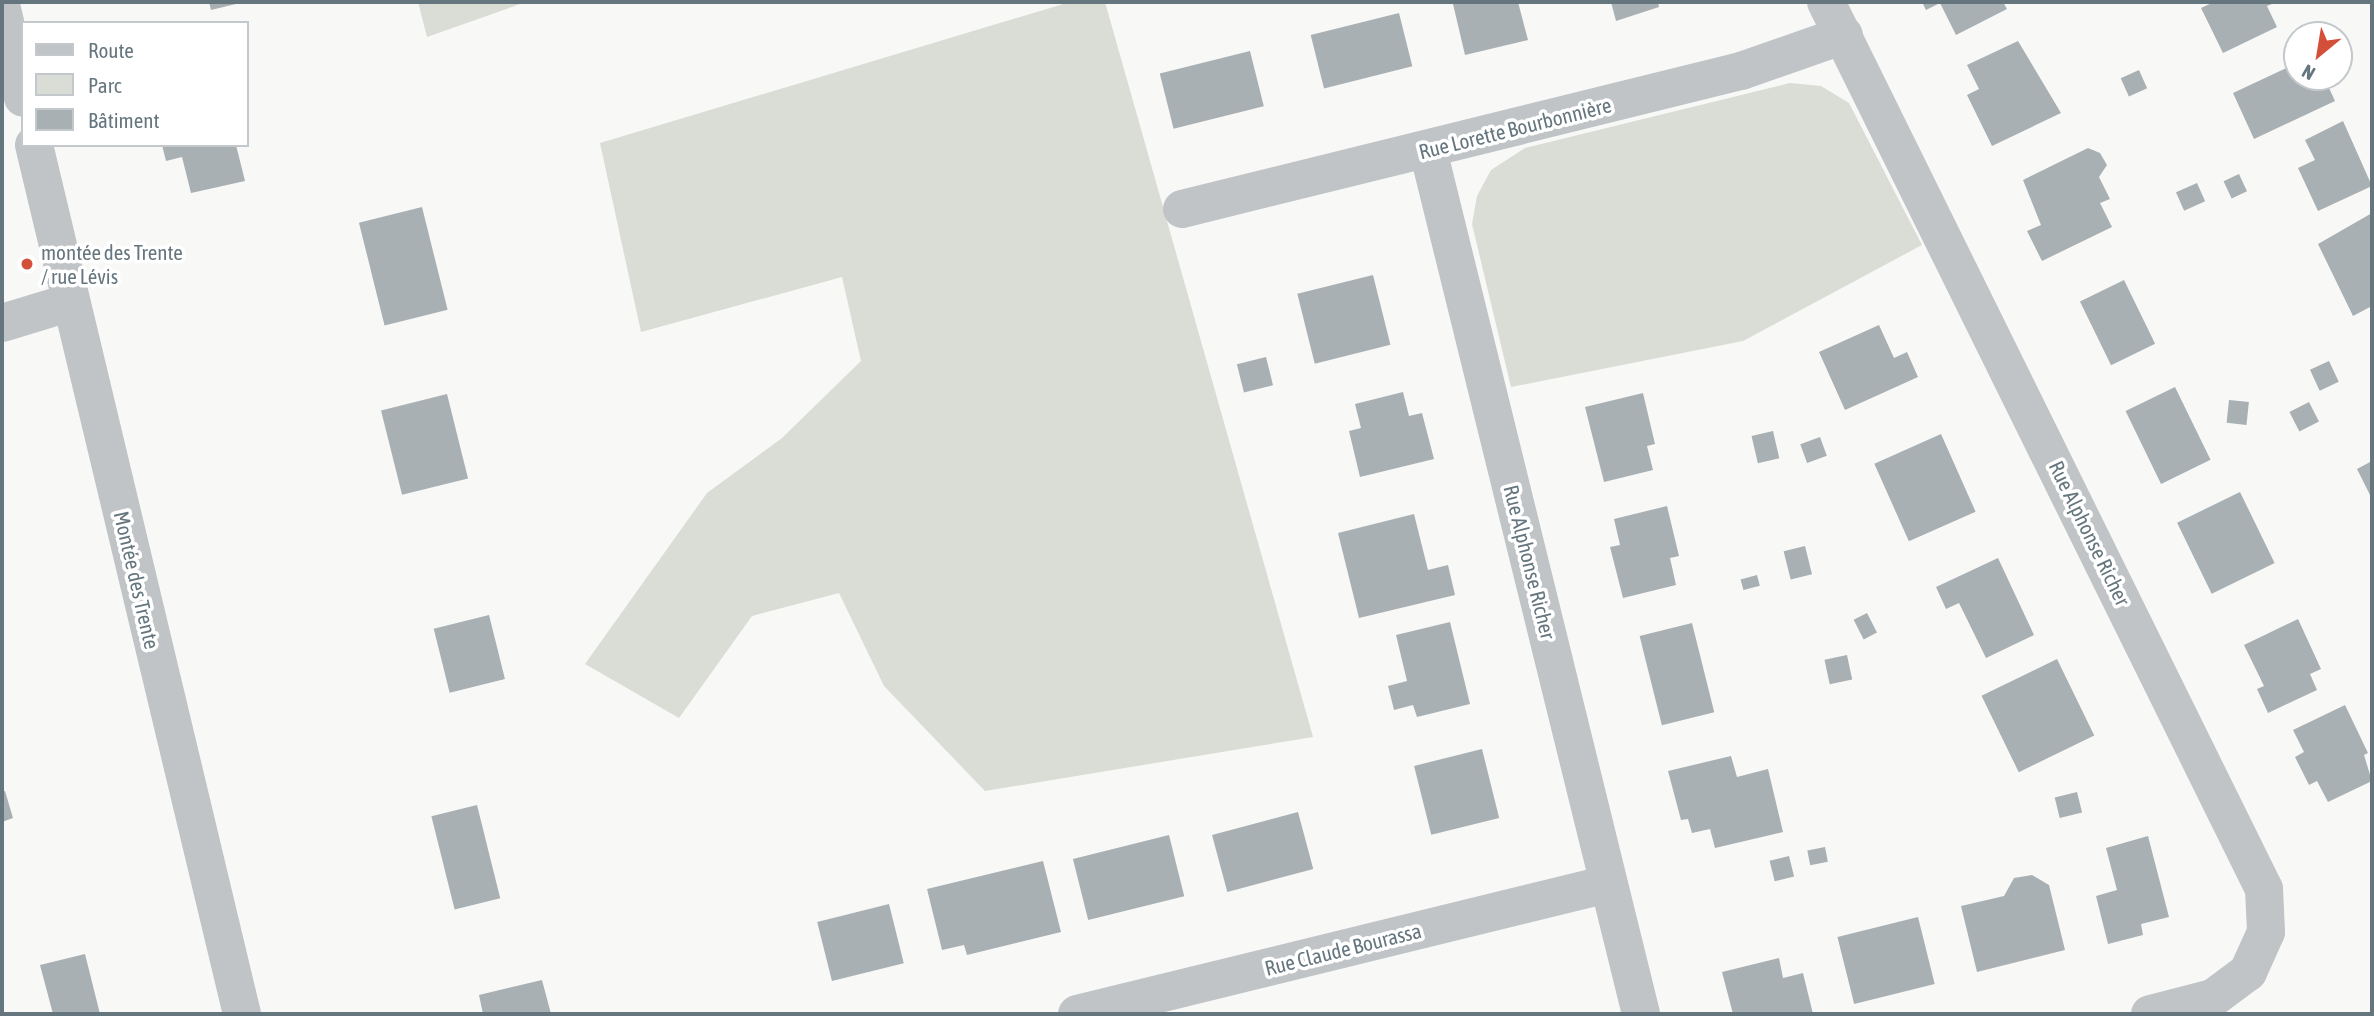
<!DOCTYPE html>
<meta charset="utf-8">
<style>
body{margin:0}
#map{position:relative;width:2374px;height:1016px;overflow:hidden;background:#f8f8f6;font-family:"Asap Condensed",sans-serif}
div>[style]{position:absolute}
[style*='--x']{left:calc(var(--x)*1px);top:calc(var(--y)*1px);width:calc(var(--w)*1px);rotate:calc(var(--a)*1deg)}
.green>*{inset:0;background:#d9ddd5}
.building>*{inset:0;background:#a8b0b4;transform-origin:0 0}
.minor>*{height:38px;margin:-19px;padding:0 19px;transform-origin:19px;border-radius:19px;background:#c0c4c7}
.dots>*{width:19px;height:19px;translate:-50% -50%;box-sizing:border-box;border:4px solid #fff;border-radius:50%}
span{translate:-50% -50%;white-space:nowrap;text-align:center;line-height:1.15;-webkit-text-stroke:7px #fff;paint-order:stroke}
.street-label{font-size:21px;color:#66767e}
.poi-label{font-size:21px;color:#66767e}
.left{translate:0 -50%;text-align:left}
.frame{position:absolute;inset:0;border:4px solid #66767e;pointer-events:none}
.legend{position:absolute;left:21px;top:21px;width:228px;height:126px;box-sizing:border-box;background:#fff;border:2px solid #c2c8cb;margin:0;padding:9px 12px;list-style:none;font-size:21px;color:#66767e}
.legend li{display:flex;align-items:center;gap:14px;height:35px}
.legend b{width:35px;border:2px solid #c2c8cb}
.north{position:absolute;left:2283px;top:21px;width:70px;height:70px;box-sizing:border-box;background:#fff;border:2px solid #c2c8cb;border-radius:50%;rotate:210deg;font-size:19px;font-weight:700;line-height:28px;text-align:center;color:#66767e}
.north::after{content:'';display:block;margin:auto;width:24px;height:32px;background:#d44f3a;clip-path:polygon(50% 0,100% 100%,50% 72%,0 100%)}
</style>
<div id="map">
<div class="green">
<i style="clip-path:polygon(418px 2px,526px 2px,427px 37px)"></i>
<i style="clip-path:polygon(1070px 2px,1105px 2px,1313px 737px,985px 791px,884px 686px,839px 593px,752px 616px,679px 718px,585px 664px,707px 493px,782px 438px,861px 361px,842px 277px,641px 332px,600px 143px)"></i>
<i style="clip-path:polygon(1790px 83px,1821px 86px,1849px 103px,1922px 245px,1743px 341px,1511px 387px,1472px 224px,1477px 196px,1491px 170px,1525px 148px)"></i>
</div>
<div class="building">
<i style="clip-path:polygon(209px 2px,240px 2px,240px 3px,211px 10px)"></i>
<i style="clip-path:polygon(1518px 2px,1528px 40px,1465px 55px,1453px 4px)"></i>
<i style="clip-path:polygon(1611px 2px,1658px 2px,1659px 7px,1616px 21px)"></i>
<i style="clip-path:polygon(1922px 2px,2003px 2px,2007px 9px,1956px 35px,1940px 3px,1926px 10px)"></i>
<i style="clip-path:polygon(2214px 2px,2277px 2px,2267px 6px,2277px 27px,2223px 53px,2201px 8px)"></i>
<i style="left:1399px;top:13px;width:55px;height:91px;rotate:76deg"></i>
<i style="clip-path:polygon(2018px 41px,2061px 113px,1992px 146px,1967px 95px,1979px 89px,1967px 65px)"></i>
<i style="left:1250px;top:51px;width:57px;height:93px;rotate:76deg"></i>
<i style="clip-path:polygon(2297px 63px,2297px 77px,2324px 77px,2335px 101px,2254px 139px,2233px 93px)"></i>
<i style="left:2139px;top:70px;width:20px;height:20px;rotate:66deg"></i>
<i style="clip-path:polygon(2343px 121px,2372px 186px,2318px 211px,2298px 168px,2315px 160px,2305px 140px)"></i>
<i style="clip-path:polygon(162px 145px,236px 145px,245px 181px,191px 193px,182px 157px,166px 161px)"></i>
<i style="clip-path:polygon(2088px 148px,2100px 153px,2107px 165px,2099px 177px,2110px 199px,2100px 203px,2112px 227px,2042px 261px,2027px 231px,2041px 225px,2023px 180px)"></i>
<i style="left:2239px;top:174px;width:19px;height:17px;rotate:65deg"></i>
<i style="left:2197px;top:183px;width:20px;height:23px;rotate:66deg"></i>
<i style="left:422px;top:207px;width:106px;height:65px;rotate:76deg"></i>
<i style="clip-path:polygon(2372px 213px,2372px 306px,2353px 316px,2318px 244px)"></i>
<i style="left:1373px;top:275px;width:72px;height:78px;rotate:76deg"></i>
<i style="left:2124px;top:280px;width:71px;height:49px;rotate:64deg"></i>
<i style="clip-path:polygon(1879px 325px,1894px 358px,1907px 352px,1918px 377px,1845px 410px,1819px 352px)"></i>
<i style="left:1266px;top:357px;width:29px;height:30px;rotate:76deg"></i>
<i style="left:2329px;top:361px;width:23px;height:21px;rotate:65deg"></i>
<i style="left:2175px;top:387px;width:81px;height:55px;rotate:64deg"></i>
<i style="clip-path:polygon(1403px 392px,1409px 416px,1422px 413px,1434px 459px,1360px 477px,1349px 431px,1361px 428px,1355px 404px)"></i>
<i style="clip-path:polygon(1643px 393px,1655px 444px,1647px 446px,1653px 470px,1604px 482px,1585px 407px)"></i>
<i style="left:447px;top:394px;width:87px;height:68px;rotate:76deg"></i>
<i style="left:2229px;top:400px;width:20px;height:23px;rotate:6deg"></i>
<i style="left:2309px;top:402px;width:22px;height:22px;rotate:63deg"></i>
<i style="left:1773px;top:431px;width:28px;height:22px;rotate:77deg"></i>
<i style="left:1941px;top:434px;width:85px;height:73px;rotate:66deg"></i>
<i style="left:1820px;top:437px;width:20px;height:21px;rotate:70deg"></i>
<i style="clip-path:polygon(2372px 461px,2372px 499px,2357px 469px)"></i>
<i style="left:2240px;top:492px;width:79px;height:70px;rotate:64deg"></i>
<i style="clip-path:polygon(1667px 506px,1679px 556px,1670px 558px,1676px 585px,1623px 598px,1610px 547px,1620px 545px,1614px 519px)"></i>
<i style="clip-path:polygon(1414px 514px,1428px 570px,1448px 565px,1455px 595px,1359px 618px,1338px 533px)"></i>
<i style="left:1805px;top:546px;width:29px;height:22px;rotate:76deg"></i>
<i style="clip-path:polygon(1998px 558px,2034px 635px,1986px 658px,1959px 603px,1946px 609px,1936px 587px)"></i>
<i style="left:1757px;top:575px;width:11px;height:17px;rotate:75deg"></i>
<i style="left:1867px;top:613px;width:22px;height:15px;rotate:63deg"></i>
<i style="left:489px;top:615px;width:66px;height:57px;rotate:76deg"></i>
<i style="clip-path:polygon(2298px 619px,2321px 669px,2310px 674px,2317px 690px,2268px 713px,2257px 689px,2264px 686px,2244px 645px)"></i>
<i style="clip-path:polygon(1450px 622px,1470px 704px,1417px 717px,1413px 705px,1394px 710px,1388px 686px,1407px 681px,1396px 635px)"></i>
<i style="left:1692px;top:623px;width:92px;height:54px;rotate:76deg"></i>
<i style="left:1847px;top:655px;width:25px;height:23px;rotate:78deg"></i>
<i style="left:2057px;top:659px;width:85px;height:84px;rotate:64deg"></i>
<i style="clip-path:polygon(2345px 705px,2368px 753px,2364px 755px,2372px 781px,2328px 802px,2317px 781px,2309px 785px,2295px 757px,2304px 752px,2293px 730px)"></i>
<i style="left:1482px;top:749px;width:71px;height:70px;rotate:76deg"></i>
<i style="clip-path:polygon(1731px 756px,1737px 777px,1768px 769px,1783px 832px,1715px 848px,1710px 829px,1692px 833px,1688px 819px,1681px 820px,1668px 771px)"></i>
<i style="clip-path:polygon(5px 791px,13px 818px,2px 822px,2px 792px)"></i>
<i style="left:2077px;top:792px;width:21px;height:23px;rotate:76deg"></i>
<i style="left:477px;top:805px;width:96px;height:47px;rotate:76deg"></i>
<i style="left:1298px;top:812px;width:59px;height:89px;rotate:75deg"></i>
<i style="left:1169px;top:835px;width:63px;height:99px;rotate:76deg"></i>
<i style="clip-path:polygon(2148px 836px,2169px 917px,2141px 924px,2143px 935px,2108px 944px,2096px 896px,2117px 890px,2106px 848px)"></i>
<i style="left:1825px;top:847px;width:15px;height:18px;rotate:79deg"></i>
<i style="left:1789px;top:856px;width:21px;height:20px;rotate:76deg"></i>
<i style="clip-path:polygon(1043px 861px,1061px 932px,967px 955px,964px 945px,942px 950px,927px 889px)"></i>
<i style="clip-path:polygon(2032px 875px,2049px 885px,2065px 950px,1977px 972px,1961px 906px,2004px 896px,2014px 878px)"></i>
<i style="left:889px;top:904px;width:61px;height:74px;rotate:76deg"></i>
<i style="left:1918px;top:917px;width:69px;height:83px;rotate:76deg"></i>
<i style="clip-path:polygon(85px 954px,100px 1014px,53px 1014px,40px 965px)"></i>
<i style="clip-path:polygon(1779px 958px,1783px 978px,1803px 973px,1813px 1014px,1733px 1014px,1722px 972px)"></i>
<i style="clip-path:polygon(542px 980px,551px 1014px,483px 1014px,479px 995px)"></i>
</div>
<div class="minor">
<i style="--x:1826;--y:2;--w:989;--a:63.72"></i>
<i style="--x:2264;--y:889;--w:43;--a:87.3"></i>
<i style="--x:2266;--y:932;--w:44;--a:114.2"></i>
<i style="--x:2248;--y:972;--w:44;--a:143.4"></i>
<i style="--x:2213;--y:998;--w:65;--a:165.7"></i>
<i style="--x:2;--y:9;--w:91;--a:76.7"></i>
<i style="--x:34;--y:145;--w:894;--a:76.54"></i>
<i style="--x:1428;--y:150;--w:890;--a:76.15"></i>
<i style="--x:1182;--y:209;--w:576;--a:-13.87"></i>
<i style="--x:1741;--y:71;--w:109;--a:-19.3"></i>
<i style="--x:2;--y:323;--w:72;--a:-16.9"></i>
<i style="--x:1077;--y:1014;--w:547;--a:-13.76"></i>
</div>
<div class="dots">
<i style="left:27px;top:264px;background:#d44f3a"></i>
</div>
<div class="street-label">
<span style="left:1515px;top:128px;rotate:-14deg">Rue Lorette Bourbonnière</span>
<span style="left:2090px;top:533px;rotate:64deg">Rue Alphonse Richer</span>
<span style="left:1530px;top:562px;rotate:76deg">Rue Alphonse Richer</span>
<span style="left:137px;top:580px;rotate:77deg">Montée des Trente</span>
<span style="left:1343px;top:949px;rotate:-14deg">Rue Claude Bourassa</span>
</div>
<div class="poi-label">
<span class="left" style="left:41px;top:264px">montée des Trente<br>/ rue Lévis</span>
</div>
<div class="frame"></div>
<ul class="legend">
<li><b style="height:9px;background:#c0c4c7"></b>Route</li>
<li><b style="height:19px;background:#d9ddd5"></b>Parc</li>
<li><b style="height:19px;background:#a8b0b4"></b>Bâtiment</li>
</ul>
<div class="north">N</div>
</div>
